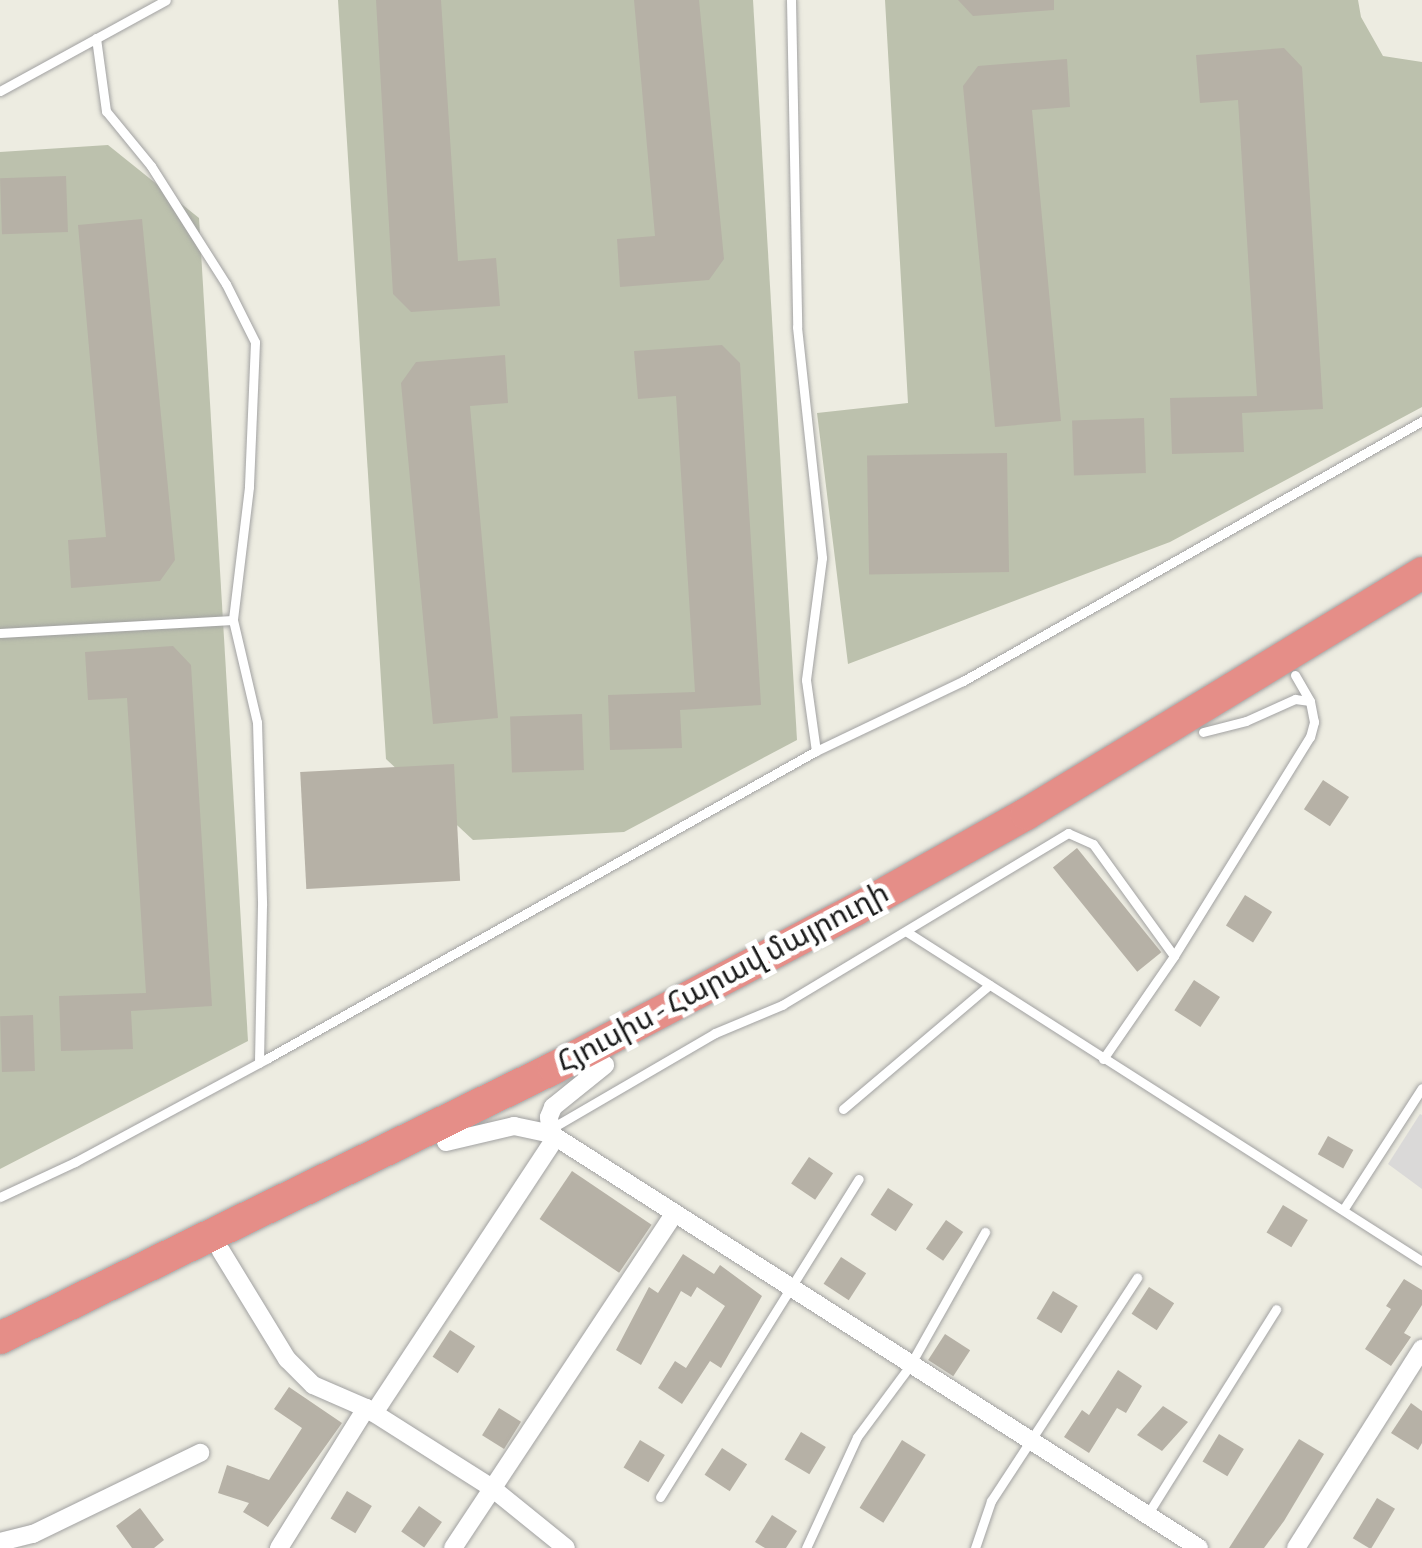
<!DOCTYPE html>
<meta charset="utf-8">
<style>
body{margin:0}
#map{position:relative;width:1422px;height:1548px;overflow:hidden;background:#edece1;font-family:"Alegreya Sans","Noto Sans Armenian",sans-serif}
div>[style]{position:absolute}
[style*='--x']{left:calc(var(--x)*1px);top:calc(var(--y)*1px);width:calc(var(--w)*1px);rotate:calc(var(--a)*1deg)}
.residential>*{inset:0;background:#dad9d8}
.construction>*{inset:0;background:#bcc1ad}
.building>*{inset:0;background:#b6b1a6;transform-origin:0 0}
.roads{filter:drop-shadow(0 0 2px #a2a2a2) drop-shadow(0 0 2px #a2a2a2)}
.lane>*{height:9px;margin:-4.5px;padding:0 4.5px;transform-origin:4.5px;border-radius:4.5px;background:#fff}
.street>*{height:18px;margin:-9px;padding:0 9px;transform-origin:9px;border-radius:9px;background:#fff}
.highway>*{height:32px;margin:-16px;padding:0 16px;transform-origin:16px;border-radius:16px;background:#e58e88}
span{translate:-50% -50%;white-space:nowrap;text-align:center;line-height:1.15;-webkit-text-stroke:10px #fff;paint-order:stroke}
.street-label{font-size:30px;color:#1b1b1b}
</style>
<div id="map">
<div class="residential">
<i style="clip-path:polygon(1420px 1114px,1422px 1115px,1422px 1189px,1388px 1164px)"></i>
</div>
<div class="construction">
<i style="clip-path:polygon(338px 0,753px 0,797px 740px,624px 832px,473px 840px,386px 759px)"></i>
<i style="clip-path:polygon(885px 0,1358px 0,1361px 17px,1383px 56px,1422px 62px,1422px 407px,1170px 542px,848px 664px,817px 413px,908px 403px)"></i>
<i style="clip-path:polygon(108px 145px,199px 218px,248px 1041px,0 1169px,0 152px)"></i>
</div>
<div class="building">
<i style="clip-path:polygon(376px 0,441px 0,458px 261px,496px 258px,500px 306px,411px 312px,393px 294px)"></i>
<i style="clip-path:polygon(634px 0,699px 0,724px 259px,709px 280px,620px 287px,617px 239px,655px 236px)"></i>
<i style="clip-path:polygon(958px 0,1054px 0,1054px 10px,973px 16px)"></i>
<i style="clip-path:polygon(1284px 48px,1302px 67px,1323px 409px,1242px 413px,1244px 452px,1172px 454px,1170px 398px,1257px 396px,1238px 100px,1200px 103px,1196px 55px)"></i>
<i style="clip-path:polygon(1067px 59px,1070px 107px,1032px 110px,1061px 421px,995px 427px,963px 86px,978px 66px)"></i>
<i style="left:66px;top:176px;width:56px;height:66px;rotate:88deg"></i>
<i style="clip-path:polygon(142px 219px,175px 560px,160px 581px,71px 588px,68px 540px,106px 537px,78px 225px)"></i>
<i style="clip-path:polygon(722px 345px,740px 363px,761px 705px,680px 710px,682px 748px,610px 750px,608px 695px,695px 692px,676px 396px,638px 399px,634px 351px)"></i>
<i style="clip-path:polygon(505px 355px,508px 403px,470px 406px,498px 718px,433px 724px,401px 383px,416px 362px)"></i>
<i style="left:1144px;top:418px;width:55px;height:72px;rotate:88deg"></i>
<i style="left:1007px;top:453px;width:119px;height:140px;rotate:89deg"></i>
<i style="clip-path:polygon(173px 646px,191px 665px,212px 1006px,131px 1011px,133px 1049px,61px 1051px,59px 996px,146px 993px,127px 698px,88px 700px,85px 652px)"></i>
<i style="left:582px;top:714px;width:56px;height:72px;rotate:88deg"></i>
<i style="left:454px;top:764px;width:117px;height:154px;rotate:87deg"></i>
<i style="left:1323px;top:780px;width:31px;height:35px;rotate:33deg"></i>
<i style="left:1077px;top:848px;width:134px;height:31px;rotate:51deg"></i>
<i style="left:1245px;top:895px;width:32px;height:36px;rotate:32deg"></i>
<i style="left:1194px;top:980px;width:31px;height:36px;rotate:33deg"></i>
<i style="left:33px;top:1015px;width:56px;height:33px;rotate:88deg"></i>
<i style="left:1328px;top:1136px;width:29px;height:21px;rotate:29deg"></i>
<i style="left:809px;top:1157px;width:29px;height:32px;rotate:34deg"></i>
<i style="left:572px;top:1171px;width:96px;height:58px;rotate:34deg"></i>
<i style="left:888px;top:1188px;width:30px;height:32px;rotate:33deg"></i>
<i style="left:1283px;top:1205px;width:29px;height:32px;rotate:31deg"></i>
<i style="left:946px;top:1220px;width:21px;height:35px;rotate:35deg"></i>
<i style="clip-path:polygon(683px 1254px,714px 1274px,720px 1265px,762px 1296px,721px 1368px,710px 1361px,682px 1404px,658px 1388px,675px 1361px,686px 1368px,725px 1306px,697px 1287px,691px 1297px,681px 1291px,641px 1365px,616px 1350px,649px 1287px,658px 1293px)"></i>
<i style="left:841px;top:1257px;width:30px;height:32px;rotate:33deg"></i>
<i style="clip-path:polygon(1404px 1279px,1422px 1290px,1422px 1305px,1404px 1333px,1411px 1337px,1391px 1366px,1365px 1349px,1391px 1309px,1386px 1306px)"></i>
<i style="left:1149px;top:1287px;width:30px;height:32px;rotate:33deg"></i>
<i style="left:1053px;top:1291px;width:29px;height:32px;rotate:31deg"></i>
<i style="left:450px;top:1330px;width:30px;height:32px;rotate:33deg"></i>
<i style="left:945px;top:1334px;width:30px;height:31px;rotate:33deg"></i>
<i style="clip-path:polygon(1118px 1370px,1142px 1386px,1126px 1413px,1117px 1408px,1089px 1453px,1064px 1437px,1082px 1410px,1089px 1415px)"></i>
<i style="clip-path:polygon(289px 1387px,342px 1423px,268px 1527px,243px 1512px,249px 1503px,218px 1493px,227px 1465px,269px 1480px,302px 1428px,274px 1409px)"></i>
<i style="clip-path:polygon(1411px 1403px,1422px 1411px,1422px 1443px,1418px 1450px,1391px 1433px)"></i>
<i style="clip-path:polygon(1163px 1406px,1188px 1422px,1162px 1451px,1137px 1435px)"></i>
<i style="left:499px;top:1408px;width:26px;height:32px;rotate:32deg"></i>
<i style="left:801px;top:1432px;width:29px;height:32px;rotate:31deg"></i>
<i style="left:1219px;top:1434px;width:29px;height:32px;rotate:31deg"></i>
<i style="clip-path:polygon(1299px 1439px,1324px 1454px,1284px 1521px,1264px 1548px,1229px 1548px)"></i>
<i style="left:640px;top:1440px;width:29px;height:32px;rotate:31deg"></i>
<i style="left:902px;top:1440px;width:28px;height:80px;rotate:32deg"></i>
<i style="left:722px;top:1448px;width:30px;height:32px;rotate:33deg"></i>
<i style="left:347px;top:1491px;width:29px;height:32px;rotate:31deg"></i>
<i style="left:1377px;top:1498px;width:21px;height:47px;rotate:31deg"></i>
<i style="left:419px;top:1506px;width:28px;height:31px;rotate:35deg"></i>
<i style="clip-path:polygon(140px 1508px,164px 1540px,154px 1548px,132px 1548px,116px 1526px)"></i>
<i style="clip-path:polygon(772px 1515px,797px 1531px,786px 1548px,765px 1548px,755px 1542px)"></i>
</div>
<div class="roads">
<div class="lane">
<i style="--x:791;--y:0;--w:327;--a:88.9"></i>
<i style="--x:797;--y:327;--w:232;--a:83.8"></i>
<i style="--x:822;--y:558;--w:123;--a:97.5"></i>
<i style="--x:806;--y:680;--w:72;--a:82"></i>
<i style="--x:96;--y:38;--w:74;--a:82.2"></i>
<i style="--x:106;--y:111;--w:71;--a:50.7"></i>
<i style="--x:151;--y:166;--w:140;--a:57.6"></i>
<i style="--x:226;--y:284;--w:65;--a:63.4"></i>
<i style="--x:255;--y:342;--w:145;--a:92.4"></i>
<i style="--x:249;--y:487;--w:134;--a:96.9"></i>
<i style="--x:233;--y:620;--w:105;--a:76.8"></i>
<i style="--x:257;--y:722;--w:183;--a:88.4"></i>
<i style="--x:262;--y:905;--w:158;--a:91.1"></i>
<i style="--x:0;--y:91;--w:189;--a:-28.7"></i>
<i style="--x:0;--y:633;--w:233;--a:-3.2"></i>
<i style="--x:1203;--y:732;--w:44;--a:-14.3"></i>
<i style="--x:1246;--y:721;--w:54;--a:-24.2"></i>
<i style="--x:1295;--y:699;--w:15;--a:8"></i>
<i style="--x:907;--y:932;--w:611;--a:32.57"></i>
<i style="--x:1103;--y:1059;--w:125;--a:-55.4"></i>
<i style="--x:1174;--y:956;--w:258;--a:-58.2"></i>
<i style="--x:1310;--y:737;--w:16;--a:-75"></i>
<i style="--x:1314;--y:722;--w:21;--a:-101"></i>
<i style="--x:1310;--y:701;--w:30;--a:-120"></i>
<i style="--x:843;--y:1109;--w:192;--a:-40.3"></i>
<i style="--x:552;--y:1128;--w:189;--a:-30.2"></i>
<i style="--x:715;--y:1033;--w:73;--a:-22.7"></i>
<i style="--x:782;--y:1005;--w:334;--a:-31"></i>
<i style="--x:1068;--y:833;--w:27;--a:24"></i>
<i style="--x:1093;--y:844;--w:138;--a:54.1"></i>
<i style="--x:0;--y:1197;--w:83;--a:-25"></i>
<i style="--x:75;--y:1162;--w:219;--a:-28.3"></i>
<i style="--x:268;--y:1058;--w:628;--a:-29.26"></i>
<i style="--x:816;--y:751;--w:163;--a:-25.5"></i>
<i style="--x:963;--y:681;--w:528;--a:-29.53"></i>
<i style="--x:1343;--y:1210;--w:145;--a:-57.1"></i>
<i style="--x:660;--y:1497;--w:375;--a:-58"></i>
<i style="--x:1147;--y:1515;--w:243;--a:-57.9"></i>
<i style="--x:806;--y:1548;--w:122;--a:-65.3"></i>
<i style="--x:857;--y:1437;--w:87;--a:-53.4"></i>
<i style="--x:909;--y:1367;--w:155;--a:-60.6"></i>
<i style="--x:975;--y:1548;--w:50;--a:-71.2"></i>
<i style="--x:991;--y:1501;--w:267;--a:-56.8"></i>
</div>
<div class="street">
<i style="--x:551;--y:1134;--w:17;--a:-97"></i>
<i style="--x:549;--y:1117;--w:11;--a:-68"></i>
<i style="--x:553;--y:1107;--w:67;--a:-38.9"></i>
<i style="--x:446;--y:1142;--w:70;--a:-13.2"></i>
<i style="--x:514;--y:1126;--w:38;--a:12"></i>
<i style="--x:551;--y:1134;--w:769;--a:32.57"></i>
<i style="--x:221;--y:1251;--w:127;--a:58.6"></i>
<i style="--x:287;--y:1359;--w:37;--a:45"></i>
<i style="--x:313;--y:1385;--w:58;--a:23.5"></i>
<i style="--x:374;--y:1413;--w:329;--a:-56.6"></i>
<i style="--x:0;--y:1542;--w:34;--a:-14"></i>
<i style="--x:33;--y:1534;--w:186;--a:-25.9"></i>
<i style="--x:279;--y:1548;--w:165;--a:-58.1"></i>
<i style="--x:366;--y:1408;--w:149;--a:32.4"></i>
<i style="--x:492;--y:1488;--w:95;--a:39"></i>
<i style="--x:453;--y:1548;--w:399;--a:-56.5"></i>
<i style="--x:1296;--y:1548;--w:236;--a:-57.7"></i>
</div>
<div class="highway">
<i style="--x:0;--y:1338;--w:616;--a:-25.98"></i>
<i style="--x:554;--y:1068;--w:340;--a:-27.7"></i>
<i style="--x:855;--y:910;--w:196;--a:-29.3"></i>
<i style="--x:1026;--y:814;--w:464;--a:-31.3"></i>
</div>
</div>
<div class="street-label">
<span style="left:723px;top:978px;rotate:-28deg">Հյուսիս - Հարավ մայրուղի</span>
</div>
</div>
